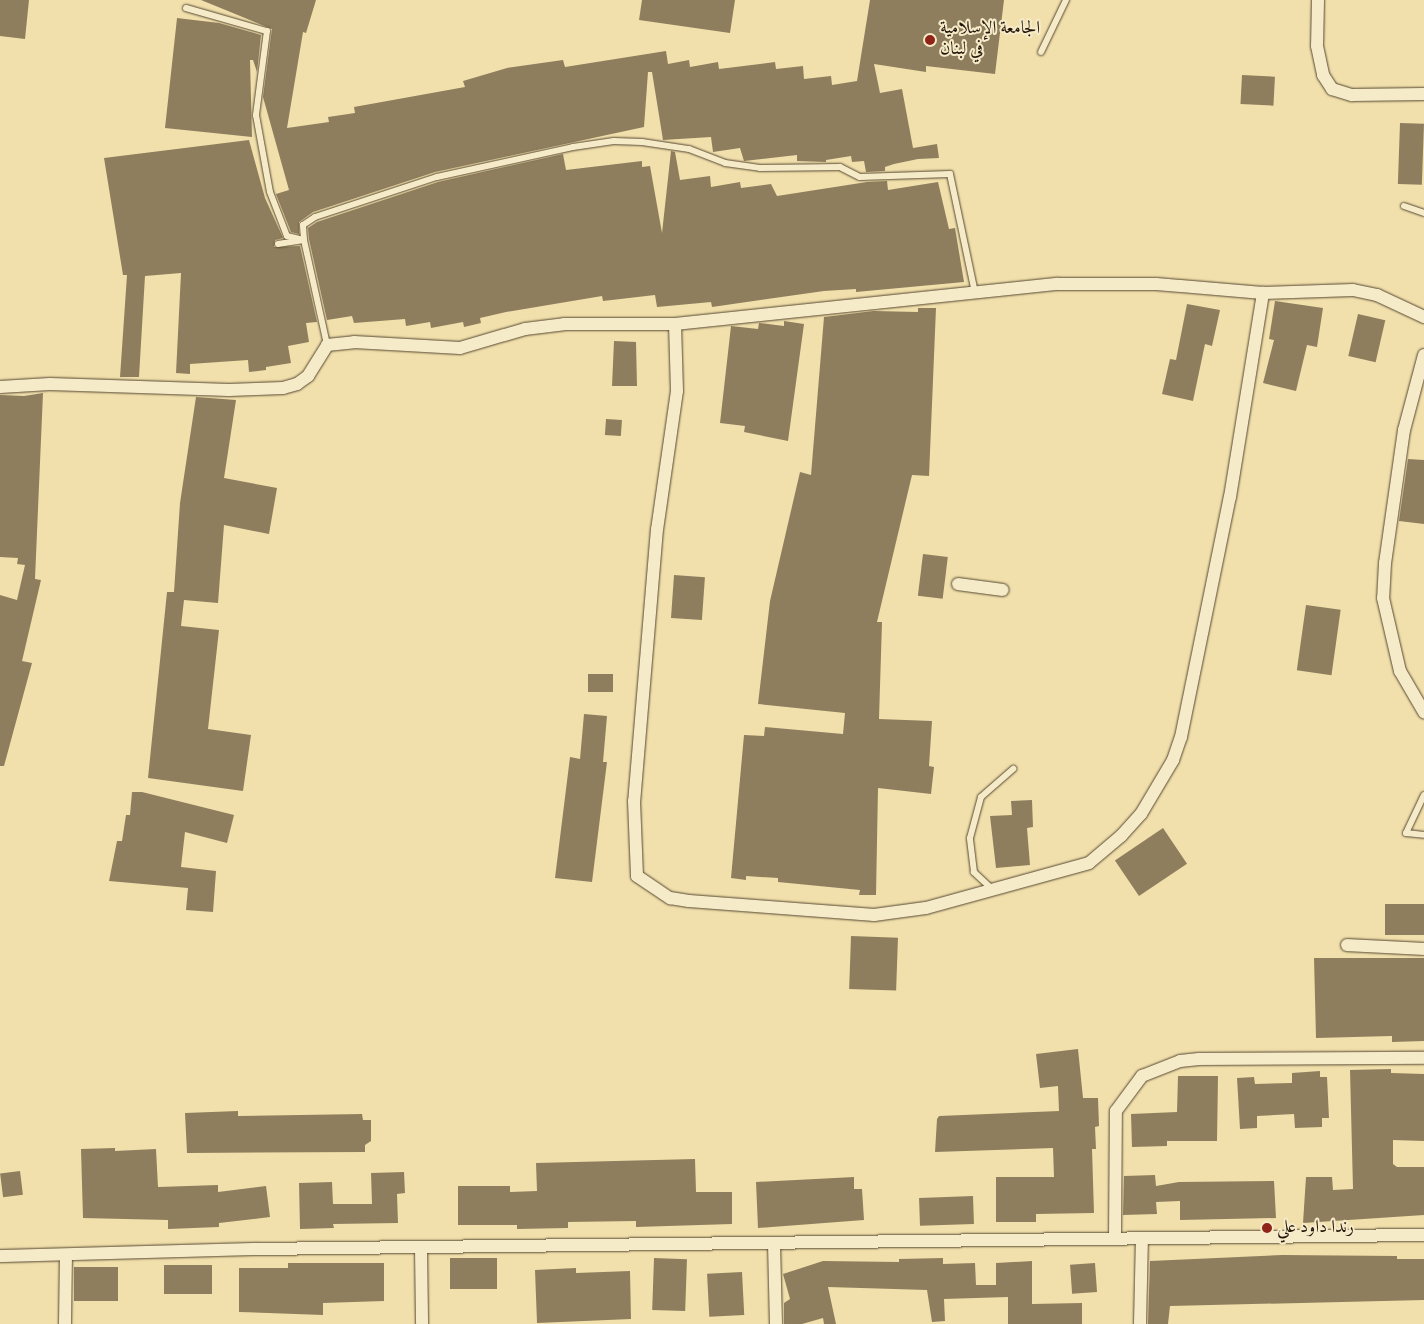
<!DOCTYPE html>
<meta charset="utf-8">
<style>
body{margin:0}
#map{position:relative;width:1424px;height:1324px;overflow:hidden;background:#f1e0ac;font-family:"IM FELL English",Amiri,serif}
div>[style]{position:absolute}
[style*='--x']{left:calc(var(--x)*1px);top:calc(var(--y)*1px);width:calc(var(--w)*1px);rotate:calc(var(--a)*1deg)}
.building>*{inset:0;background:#8e7e5d;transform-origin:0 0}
.roads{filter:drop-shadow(0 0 1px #564731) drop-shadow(0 0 1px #564731)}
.service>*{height:6px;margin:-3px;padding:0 3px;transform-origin:3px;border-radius:3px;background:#f6ebc9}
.minor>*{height:12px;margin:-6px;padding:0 6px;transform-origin:6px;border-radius:6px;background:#f6ebc9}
.dots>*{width:14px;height:14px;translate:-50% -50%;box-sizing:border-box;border:2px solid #f6ebc9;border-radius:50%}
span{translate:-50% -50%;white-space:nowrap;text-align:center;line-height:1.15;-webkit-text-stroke:4px #f6ebc9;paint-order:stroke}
.poi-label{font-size:18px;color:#221408}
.left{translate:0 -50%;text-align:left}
</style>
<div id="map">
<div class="building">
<i style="clip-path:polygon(0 0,29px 0,25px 39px,0 36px)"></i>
<i style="clip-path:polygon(201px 0,316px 0,306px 33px,303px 32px,287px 128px,329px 122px,328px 117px,355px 113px,354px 107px,465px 87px,463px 81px,507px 68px,563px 60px,565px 67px,666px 51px,668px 64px,689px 60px,690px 67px,718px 62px,719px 69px,775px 62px,776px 69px,803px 66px,804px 79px,831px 76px,832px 85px,857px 81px,870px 0,1004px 0,995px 74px,926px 66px,926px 72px,874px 64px,880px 93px,902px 89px,913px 148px,937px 144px,939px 158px,918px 159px,894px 164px,885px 167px,885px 171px,866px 172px,864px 161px,852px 162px,851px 156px,826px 160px,826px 162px,797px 161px,797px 155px,744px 161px,740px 148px,713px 152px,711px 137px,663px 140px,652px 72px,648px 72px,644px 127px,435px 172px,313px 212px,299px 222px,299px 234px,291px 232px,276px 194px,289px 190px,263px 97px,272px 29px)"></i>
<i style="clip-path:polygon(642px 0,735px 0,730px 33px,639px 20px)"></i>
<i style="clip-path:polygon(177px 18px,219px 23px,261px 35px,257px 72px,253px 60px,250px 60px,252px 137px,165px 128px)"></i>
<i style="left:1242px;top:75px;width:33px;height:29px;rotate:3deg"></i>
<i style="left:1400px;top:123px;width:24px;height:61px;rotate:2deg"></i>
<i style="clip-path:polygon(249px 140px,265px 198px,283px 238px,275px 240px,274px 247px,300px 246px,317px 322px,306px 323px,309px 342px,288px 346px,291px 363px,266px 367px,266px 370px,249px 372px,248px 360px,190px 364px,190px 374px,176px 373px,181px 273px,145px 276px,139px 377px,120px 377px,127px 275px,123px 275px,104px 158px)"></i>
<i style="clip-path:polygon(671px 151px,675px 152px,680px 180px,710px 176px,711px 187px,740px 182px,741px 188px,771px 184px,777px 196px,867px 182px,887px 181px,888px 190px,938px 182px,949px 229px,955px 228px,964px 282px,856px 292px,856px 289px,824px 291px,712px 307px,711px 302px,657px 307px,655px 295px,603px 301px,602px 296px,506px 312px,480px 318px,481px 323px,464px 327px,463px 322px,431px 328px,430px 322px,406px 326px,405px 319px,354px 323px,352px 316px,327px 320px,309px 239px,308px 228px,317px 222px,438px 182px,563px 154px,566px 170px,642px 161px,642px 167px,650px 166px,662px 233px)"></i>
<i style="clip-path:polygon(1275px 301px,1323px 308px,1317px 347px,1307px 345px,1296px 391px,1263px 383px,1274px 340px,1269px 339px)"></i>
<i style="clip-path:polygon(1187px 304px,1220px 310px,1212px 346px,1205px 344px,1193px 401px,1162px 394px,1170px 359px,1176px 360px)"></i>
<i style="clip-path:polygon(918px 308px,936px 308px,929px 476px,912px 475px,877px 622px,882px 622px,879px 719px,932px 721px,929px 766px,934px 767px,931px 794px,878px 788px,876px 895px,859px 895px,860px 890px,778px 882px,778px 878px,746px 876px,746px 880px,731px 878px,744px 735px,764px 736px,765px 727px,843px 734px,845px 713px,758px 704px,770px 601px,800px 472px,811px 475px,824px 317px,874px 311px,918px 312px)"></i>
<i style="left:1358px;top:314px;width:28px;height:43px;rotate:13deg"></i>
<i style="clip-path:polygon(784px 321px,804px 324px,788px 441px,744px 432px,745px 426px,720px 423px,731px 326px,758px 329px,759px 323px,784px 326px)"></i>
<i style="clip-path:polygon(614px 341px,636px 342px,637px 386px,612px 386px)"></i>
<i style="clip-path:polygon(43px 393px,35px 579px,41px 580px,22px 661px,32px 663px,4px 766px,0 766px,0 595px,17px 600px,25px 565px,17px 564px,18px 558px,0 557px,0 395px,24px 396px)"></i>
<i style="clip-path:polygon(196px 397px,236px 400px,224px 478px,277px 488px,269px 534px,224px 525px,218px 603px,184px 600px,181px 626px,219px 630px,208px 729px,251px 735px,243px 791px,148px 778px,167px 592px,174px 592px,180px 503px)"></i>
<i style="left:606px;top:419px;width:16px;height:16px;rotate:4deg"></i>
<i style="clip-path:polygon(1408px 459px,1424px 460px,1424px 524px,1399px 521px)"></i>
<i style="left:923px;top:554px;width:25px;height:42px;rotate:7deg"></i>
<i style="left:674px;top:575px;width:31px;height:43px;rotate:4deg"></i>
<i style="left:1306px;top:605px;width:35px;height:66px;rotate:8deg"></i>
<i style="left:588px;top:674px;width:25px;height:18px"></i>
<i style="clip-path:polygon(584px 714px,607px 716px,603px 762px,607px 762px,592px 882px,555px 878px,570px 757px,580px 759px)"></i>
<i style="clip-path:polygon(132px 792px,142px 792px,234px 815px,227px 843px,185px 832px,181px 867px,216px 871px,213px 912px,186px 910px,188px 888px,109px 881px,117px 841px,122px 841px,126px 815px,130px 815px)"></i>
<i style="clip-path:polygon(1032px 800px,1033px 827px,1027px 828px,1030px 865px,996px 868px,990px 816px,1012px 815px,1011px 801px)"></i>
<i style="left:1163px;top:828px;width:43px;height:58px;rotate:56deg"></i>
<i style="left:1424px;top:904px;width:31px;height:39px;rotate:90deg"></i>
<i style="left:851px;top:936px;width:47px;height:53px;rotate:2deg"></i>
<i style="clip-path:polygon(1314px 958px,1424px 958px,1424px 1041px,1392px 1042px,1392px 1036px,1316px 1038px)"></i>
<i style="clip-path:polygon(1078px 1049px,1083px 1098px,1098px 1098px,1099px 1126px,1095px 1127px,1096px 1149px,1092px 1149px,1094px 1213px,1036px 1214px,1036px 1222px,996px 1222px,996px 1177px,1054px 1177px,1053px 1148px,935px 1152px,937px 1119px,939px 1116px,1059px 1111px,1058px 1086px,1040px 1088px,1036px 1054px)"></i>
<i style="clip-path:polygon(1391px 1069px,1391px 1073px,1424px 1074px,1424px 1141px,1393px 1140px,1393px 1164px,1397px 1167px,1424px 1167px,1424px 1215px,1303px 1223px,1306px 1177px,1332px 1177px,1333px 1190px,1353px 1189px,1350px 1070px)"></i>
<i style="clip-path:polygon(1320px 1071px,1320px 1077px,1327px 1077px,1329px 1118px,1322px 1118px,1322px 1127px,1295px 1128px,1294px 1114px,1257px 1116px,1257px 1128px,1240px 1129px,1237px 1078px,1254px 1077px,1255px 1084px,1292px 1083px,1292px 1073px)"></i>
<i style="clip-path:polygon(1178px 1076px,1218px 1076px,1217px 1141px,1167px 1141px,1167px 1146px,1132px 1147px,1131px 1114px,1177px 1112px)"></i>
<i style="clip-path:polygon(238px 1111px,238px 1116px,362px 1114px,363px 1120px,371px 1120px,371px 1141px,365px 1145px,365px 1152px,187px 1153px,185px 1113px)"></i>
<i style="clip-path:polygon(115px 1148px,115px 1151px,156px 1149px,158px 1187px,218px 1185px,218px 1192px,266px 1186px,270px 1217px,219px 1223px,219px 1227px,168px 1229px,168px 1220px,83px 1218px,81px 1149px)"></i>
<i style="clip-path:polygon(695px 1159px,696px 1192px,732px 1192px,732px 1224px,636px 1227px,636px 1221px,568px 1222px,568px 1228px,517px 1229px,517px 1225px,458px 1225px,458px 1186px,510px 1186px,510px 1192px,537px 1191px,536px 1163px)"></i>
<i style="left:20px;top:1171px;width:24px;height:20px;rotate:83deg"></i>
<i style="clip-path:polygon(404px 1172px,405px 1193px,397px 1194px,398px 1223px,333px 1224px,334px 1228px,300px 1229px,299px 1183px,332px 1182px,333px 1204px,372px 1204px,371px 1173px)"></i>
<i style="clip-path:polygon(1155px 1175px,1156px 1186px,1179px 1182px,1274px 1181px,1276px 1218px,1180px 1220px,1180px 1201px,1156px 1202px,1157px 1214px,1123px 1215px,1124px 1176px)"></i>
<i style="clip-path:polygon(854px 1177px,854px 1189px,862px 1189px,864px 1220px,758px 1228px,756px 1182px)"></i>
<i style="left:973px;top:1196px;width:28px;height:54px;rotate:88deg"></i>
<i style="clip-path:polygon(1282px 1255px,1397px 1256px,1397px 1259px,1424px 1259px,1424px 1300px,1170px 1306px,1168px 1324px,1148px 1324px,1150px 1261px)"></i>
<i style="left:450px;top:1258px;width:47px;height:31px"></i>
<i style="left:654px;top:1258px;width:33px;height:52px;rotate:2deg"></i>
<i style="clip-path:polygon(943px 1258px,943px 1264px,975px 1263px,976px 1285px,996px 1285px,996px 1263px,1032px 1261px,1032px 1304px,1082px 1303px,1082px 1324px,1008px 1324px,1008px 1297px,944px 1299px,945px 1321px,932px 1322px,927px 1290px,828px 1287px,836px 1324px,824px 1324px,823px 1318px,802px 1324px,784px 1324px,784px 1303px,790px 1299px,783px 1274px,823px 1261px,899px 1262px,899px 1259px)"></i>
<i style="clip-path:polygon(288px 1263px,384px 1263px,384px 1301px,323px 1303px,323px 1315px,239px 1312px,239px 1268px,288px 1268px)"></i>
<i style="left:1095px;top:1263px;width:29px;height:25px;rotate:86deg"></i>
<i style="left:212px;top:1265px;width:29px;height:48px;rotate:90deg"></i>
<i style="left:74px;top:1267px;width:44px;height:34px"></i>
<i style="clip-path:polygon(576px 1268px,576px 1273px,630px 1271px,631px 1319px,537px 1323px,535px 1270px)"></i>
<i style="left:742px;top:1272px;width:43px;height:35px;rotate:87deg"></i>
</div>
<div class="roads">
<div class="service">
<i style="--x:186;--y:8;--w:84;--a:15.9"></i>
<i style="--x:267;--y:31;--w:85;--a:97.5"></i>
<i style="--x:256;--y:115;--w:78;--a:79.7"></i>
<i style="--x:270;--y:192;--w:47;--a:68.9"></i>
<i style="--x:287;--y:236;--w:17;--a:13"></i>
<i style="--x:304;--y:240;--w:15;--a:-94"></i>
<i style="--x:303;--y:225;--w:14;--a:-34"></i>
<i style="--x:315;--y:217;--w:128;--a:-18.2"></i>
<i style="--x:437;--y:177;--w:139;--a:-12.4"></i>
<i style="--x:573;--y:147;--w:41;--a:-8.3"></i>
<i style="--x:614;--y:141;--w:28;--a:2"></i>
<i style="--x:642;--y:142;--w:48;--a:8.5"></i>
<i style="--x:689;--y:149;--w:39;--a:21"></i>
<i style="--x:725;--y:163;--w:35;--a:8"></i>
<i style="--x:760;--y:168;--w:80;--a:-0.7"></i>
<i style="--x:840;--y:167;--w:22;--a:27"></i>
<i style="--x:860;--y:177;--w:90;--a:-1.9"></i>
<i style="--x:950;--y:174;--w:122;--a:78.1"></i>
<i style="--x:1041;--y:52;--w:58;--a:-64.3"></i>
<i style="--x:1404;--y:206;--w:21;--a:19"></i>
<i style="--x:278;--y:244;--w:26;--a:-9"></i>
<i style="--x:304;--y:240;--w:107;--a:77.6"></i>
<i style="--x:1424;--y:795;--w:42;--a:115.3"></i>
<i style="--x:1406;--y:833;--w:18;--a:6"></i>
<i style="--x:992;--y:889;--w:25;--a:-137"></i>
<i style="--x:974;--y:872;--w:34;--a:-97"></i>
<i style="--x:970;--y:838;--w:42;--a:-75"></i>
<i style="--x:981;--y:797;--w:43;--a:-41.2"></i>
</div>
<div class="minor">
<i style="--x:1318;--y:0;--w:46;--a:91.2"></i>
<i style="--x:1317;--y:46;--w:30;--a:78"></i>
<i style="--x:1323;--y:75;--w:17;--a:57"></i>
<i style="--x:1332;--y:89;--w:21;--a:17"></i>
<i style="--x:1352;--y:95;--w:72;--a:-0.8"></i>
<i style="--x:675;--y:324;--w:67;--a:88.3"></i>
<i style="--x:677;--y:391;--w:139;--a:98.2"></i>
<i style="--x:657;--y:529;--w:273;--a:94.8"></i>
<i style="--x:634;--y:801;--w:75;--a:87.7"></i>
<i style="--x:637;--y:876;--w:40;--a:34"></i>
<i style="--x:670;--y:898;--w:19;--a:9"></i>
<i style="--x:689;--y:901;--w:186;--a:4.3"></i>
<i style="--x:874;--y:915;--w:52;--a:-7.7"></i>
<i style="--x:926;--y:908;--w:169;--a:-15.4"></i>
<i style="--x:1089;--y:863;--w:42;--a:-40.2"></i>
<i style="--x:1121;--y:836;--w:30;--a:-48"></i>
<i style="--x:1141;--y:814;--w:63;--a:-59.3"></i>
<i style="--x:1173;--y:760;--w:24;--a:-71"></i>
<i style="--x:1181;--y:737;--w:245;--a:-78.5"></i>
<i style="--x:1230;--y:497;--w:207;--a:-80.8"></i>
<i style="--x:1424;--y:355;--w:78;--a:104.9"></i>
<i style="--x:1404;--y:430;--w:134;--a:98.1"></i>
<i style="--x:1385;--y:563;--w:35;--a:93"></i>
<i style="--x:1383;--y:598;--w:75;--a:76.9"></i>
<i style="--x:1400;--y:671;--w:48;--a:59.7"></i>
<i style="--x:0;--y:387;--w:50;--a:-3.4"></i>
<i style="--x:50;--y:384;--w:179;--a:1.9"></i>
<i style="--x:229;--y:390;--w:54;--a:-2.1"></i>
<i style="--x:283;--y:388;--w:15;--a:-16"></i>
<i style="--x:297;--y:384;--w:14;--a:-36"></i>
<i style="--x:308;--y:376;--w:36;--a:-58"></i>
<i style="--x:327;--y:345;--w:27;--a:-6"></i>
<i style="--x:354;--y:342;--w:106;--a:3.2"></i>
<i style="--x:460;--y:348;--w:68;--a:-16.3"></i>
<i style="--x:525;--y:329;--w:39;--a:-7"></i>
<i style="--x:564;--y:324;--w:111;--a:0"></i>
<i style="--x:675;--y:324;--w:385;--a:-6"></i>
<i style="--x:1058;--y:284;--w:98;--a:0"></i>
<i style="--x:1156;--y:284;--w:107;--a:4.8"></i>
<i style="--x:1263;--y:293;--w:90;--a:-1.9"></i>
<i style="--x:1353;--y:290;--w:25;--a:12"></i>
<i style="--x:1377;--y:295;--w:52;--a:25.1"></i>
<i style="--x:958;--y:584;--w:45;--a:7.6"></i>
<i style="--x:1347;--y:945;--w:77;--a:3"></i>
<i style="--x:1115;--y:1239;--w:128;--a:-89.6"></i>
<i style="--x:1116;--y:1111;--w:44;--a:-53.4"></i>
<i style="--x:1142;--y:1076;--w:41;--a:-21.5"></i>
<i style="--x:1180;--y:1061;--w:19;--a:-6"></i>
<i style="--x:1199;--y:1059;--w:225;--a:-0.3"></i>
<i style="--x:774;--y:1243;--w:81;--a:88.6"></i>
<i style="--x:421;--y:1248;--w:76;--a:89.2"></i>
<i style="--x:0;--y:1256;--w:256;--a:-1.6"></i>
<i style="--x:256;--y:1249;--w:1168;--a:-0.69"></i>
<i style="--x:65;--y:1324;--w:69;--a:-89.2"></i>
<i style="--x:1140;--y:1324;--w:86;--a:-88.7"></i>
</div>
</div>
<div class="dots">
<i style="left:930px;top:40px;background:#8f2418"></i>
<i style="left:1267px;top:1228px;background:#8f2418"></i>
</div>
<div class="poi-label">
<span class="left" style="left:940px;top:40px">الجامعة الإسلامية<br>في لبنان</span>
<span class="left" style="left:1277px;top:1228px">رندا داود علي</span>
</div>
</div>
